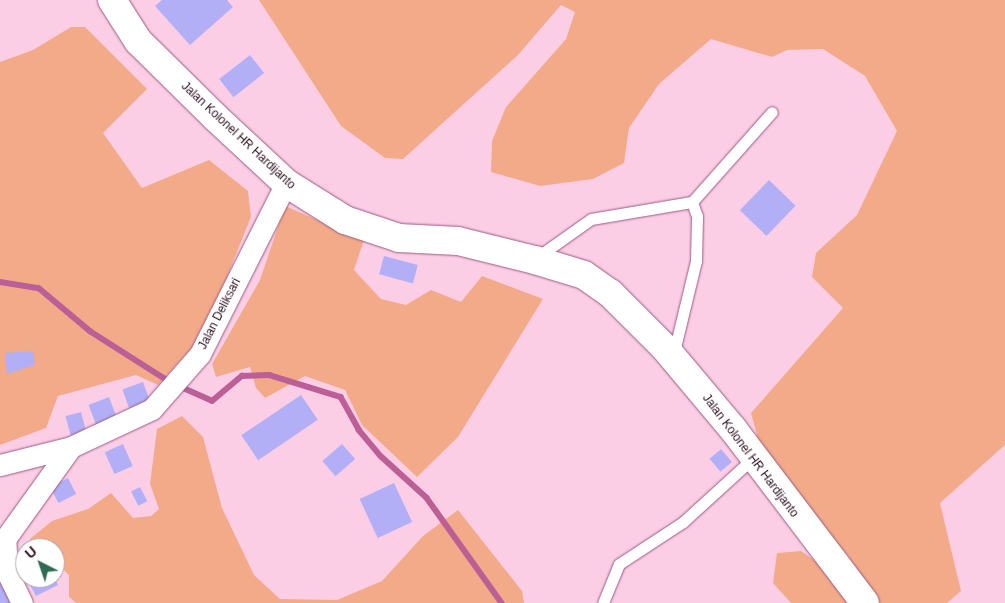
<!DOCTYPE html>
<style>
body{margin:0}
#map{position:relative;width:1005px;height:603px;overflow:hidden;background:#fccee6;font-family:Arial,sans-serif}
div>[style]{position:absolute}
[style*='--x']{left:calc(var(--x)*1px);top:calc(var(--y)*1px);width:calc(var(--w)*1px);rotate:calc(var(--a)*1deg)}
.green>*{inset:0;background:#f3aa89}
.stream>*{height:5.5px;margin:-2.75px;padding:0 2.75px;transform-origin:2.75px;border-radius:2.75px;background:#bc5f97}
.building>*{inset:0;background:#b2aff7;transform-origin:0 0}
.roads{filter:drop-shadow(0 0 1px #9d5a81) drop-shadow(0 0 1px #9d5a81)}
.service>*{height:11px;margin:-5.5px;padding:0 5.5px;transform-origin:5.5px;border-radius:5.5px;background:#fff}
.minor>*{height:21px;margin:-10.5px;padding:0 10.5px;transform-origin:10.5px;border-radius:10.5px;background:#fff}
.secondary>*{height:28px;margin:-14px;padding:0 14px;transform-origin:14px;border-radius:14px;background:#fff}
span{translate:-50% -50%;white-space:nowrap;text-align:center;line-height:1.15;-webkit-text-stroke:5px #fefefe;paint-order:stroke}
.street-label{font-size:12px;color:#2d1222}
.north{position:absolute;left:15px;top:538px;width:50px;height:50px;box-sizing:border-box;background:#fefefe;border:1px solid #aaa0a6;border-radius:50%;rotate:319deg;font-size:14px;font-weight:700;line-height:20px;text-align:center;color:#2d1222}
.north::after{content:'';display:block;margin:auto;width:18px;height:22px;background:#306a53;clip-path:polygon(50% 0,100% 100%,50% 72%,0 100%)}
</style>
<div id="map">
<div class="green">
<i style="clip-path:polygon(259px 0,1005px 0,1005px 445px,940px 503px,961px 591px,947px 603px,791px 603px,773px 583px,777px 553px,801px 551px,824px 567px,850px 558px,762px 454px,751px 413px,843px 308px,812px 277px,816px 253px,857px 215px,897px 131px,865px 76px,823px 49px,787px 50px,772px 57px,711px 39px,659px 84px,629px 128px,624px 163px,593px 179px,540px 186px,491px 172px,492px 141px,506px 107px,566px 39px,575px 12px,561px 5px,518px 55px,403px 159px,385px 158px,341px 126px)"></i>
<i style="clip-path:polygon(71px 27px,85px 27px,147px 89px,103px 133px,142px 188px,209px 160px,248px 191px,251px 217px,204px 334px,158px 385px,136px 375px,58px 396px,46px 428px,0 445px,0 62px,33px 50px)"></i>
<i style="clip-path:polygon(285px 206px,364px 240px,354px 270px,381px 299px,406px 305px,431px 290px,461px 302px,482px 276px,543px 299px,458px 437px,417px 477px,362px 425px,345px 390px,305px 376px,265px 398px,256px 388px,250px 367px,216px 377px,212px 364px,260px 280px)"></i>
<i style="clip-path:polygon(182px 416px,203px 437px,222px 508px,254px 575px,280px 599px,337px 600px,382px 581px,423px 536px,458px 510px,522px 591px,524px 603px,76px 603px,69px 597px,69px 575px,55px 562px,55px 548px,35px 548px,30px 539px,52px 521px,88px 509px,111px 493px,133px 518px,151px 516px,159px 509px,150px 484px,157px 429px)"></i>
</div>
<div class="stream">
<i style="--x:0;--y:282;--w:39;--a:9"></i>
<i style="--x:39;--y:288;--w:67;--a:40.1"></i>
<i style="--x:90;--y:331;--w:95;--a:32.5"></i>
<i style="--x:179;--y:386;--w:36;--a:24"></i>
<i style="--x:212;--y:401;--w:39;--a:-40"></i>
<i style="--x:242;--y:376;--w:27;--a:-2"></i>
<i style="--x:269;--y:375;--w:75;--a:17"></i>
<i style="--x:341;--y:397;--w:38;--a:61"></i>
<i style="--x:359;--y:430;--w:35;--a:50"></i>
<i style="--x:382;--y:457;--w:61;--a:42.3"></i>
<i style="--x:427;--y:498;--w:129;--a:54.5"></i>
</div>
<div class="building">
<i style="clip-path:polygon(162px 0,227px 0,233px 7px,190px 45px,155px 6px)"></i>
<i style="left:250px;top:55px;width:23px;height:39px;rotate:52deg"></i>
<i style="left:769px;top:180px;width:37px;height:42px;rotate:44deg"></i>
<i style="left:384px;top:256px;width:35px;height:19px;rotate:15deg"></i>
<i style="clip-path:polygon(33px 351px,35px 365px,7px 374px,5px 353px)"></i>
<i style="left:143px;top:382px;width:20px;height:22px;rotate:70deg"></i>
<i style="left:301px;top:395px;width:30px;height:72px;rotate:56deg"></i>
<i style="left:109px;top:397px;width:22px;height:22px;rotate:69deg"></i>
<i style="left:81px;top:412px;width:20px;height:16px;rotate:75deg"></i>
<i style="left:123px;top:444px;width:24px;height:20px;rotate:66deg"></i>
<i style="left:342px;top:444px;width:20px;height:26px;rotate:49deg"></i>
<i style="left:721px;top:449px;width:17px;height:15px;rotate:50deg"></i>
<i style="left:68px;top:478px;width:18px;height:20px;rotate:63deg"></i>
<i style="left:394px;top:483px;width:43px;height:38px;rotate:65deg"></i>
<i style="left:140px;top:487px;width:16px;height:10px;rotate:63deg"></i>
<i style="clip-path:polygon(0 572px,20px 603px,0 603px)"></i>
<i style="clip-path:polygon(26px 578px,55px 578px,58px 585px,36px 596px)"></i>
</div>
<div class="roads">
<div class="service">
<i style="--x:536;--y:258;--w:67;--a:-35.3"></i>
<i style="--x:591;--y:219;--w:102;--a:-9.6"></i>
<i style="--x:692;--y:202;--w:120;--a:-48.4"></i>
<i style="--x:673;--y:356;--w:98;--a:-76.4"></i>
<i style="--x:696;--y:261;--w:45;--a:-88.7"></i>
<i style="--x:697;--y:216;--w:15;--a:-110"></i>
<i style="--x:603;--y:603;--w:42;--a:-67.7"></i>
<i style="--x:619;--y:564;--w:77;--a:-33.3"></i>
<i style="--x:683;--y:522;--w:95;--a:-42.4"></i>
</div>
<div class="minor">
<i style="--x:0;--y:465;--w:73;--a:-14.2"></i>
<i style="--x:71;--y:447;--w:89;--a:-25.1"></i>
<i style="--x:152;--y:409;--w:73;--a:-48.9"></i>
<i style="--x:200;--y:354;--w:191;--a:-63.3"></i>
<i style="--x:22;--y:603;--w:34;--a:-116"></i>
<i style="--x:7;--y:572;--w:33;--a:-93"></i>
<i style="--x:5;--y:539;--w:113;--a:-54.3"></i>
</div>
<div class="secondary">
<i style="--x:112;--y:0;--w:49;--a:57.6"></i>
<i style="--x:138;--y:41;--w:108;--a:44.6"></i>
<i style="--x:215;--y:117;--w:97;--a:42.9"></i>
<i style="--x:286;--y:183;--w:70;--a:32.1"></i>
<i style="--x:345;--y:220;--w:57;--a:18.4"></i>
<i style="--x:399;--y:238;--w:59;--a:2.9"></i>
<i style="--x:458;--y:241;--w:79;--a:13.9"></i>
<i style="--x:535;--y:260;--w:51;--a:17"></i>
<i style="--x:584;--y:275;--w:32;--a:35"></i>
<i style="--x:610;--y:293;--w:78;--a:45"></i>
<i style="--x:665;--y:348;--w:106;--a:50"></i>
<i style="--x:733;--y:429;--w:218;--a:52.8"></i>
</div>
</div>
<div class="street-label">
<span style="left:238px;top:136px;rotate:43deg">Jalan Kolonel HR Hardijanto</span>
<span style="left:220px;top:314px;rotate:-63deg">Jalan Deliksari</span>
<span style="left:750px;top:456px;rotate:53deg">Jalan Kolonel HR Hardijanto</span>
</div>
<div class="north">U</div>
</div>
